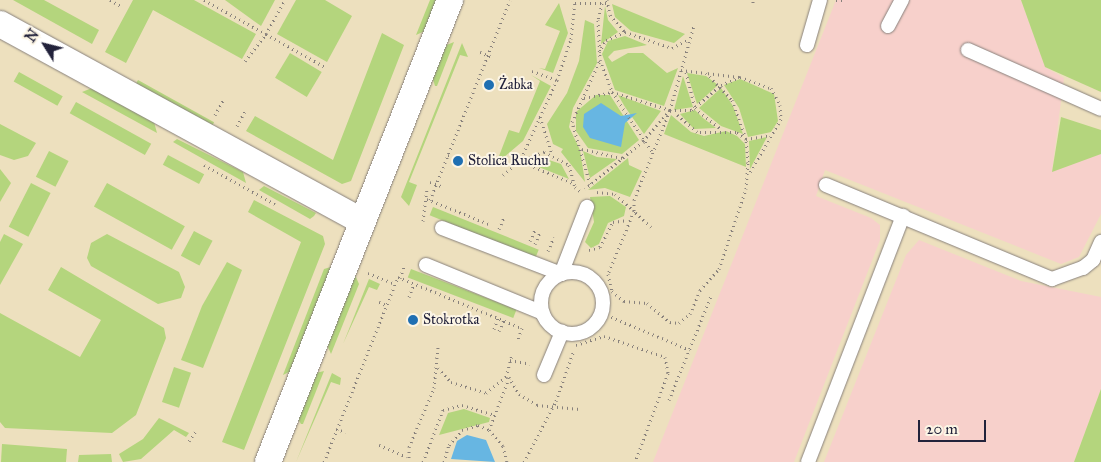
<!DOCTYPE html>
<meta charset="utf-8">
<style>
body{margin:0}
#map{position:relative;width:1101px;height:462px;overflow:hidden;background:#ede0be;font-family:"IM FELL Great Primer",serif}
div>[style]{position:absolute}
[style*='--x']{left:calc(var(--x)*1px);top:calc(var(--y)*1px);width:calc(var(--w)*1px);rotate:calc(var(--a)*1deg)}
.built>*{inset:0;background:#f7d0cb}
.green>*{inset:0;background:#b4d57d;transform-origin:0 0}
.water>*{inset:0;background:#67b6e2}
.path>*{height:3px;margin-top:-1.5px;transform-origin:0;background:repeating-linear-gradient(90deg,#88817c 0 1px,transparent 0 5px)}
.roads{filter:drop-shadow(0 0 1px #88817c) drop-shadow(0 0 1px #88817c)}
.lane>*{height:14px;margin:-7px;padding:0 7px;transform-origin:7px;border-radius:7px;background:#fff}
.lane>.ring{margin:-7px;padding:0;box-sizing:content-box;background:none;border:14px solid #fff;border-radius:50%}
.street>*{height:26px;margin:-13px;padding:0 13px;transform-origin:13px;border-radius:13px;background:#fff}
.dots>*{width:14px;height:14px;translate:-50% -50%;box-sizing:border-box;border:2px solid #fcf5e5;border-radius:50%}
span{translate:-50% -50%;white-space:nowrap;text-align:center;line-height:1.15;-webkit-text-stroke:4px #fcf5e5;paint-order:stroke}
.poi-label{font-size:14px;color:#22223b}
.left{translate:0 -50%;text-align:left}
.north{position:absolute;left:20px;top:20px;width:50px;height:50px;-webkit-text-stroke:4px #fcf5e5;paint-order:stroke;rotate:306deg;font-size:14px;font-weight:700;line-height:20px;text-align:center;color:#22223b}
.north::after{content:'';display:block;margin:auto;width:18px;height:22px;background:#22223b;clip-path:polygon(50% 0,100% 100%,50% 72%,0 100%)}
.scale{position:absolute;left:918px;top:420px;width:68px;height:22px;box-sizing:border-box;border:2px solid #22223b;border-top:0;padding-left:6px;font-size:15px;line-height:18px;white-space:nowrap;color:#22223b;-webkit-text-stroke:4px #fcf5e5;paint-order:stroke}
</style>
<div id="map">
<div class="built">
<i style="clip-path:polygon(836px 0,1021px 0,1045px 67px,1064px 78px,1052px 171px,1101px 154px,1101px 214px,1079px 257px,1061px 264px,825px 170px,816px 196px,871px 218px,880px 225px,880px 240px,794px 462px,653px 462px)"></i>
<i style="clip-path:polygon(919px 240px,1021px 281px,1101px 297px,1101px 389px,1074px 462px,824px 462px,906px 255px)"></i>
</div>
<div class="green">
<i style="clip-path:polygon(13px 0,44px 0,99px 30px,92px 44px)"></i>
<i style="clip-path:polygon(133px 0,194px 0,256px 34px,242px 59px,153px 10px,126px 63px,105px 52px)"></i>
<i style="clip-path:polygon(225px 0,275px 0,261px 26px)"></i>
<i style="clip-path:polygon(296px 0,325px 0,352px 16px,327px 62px,277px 34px)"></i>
<i style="clip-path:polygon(430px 0,438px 0,425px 31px,416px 35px)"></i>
<i style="clip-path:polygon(1021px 0,1101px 0,1101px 92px,1045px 67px)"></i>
<i style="clip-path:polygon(559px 3px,568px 33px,553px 73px,539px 68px,545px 69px,560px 31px,545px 25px)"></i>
<i style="clip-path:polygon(612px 4px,685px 34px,674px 43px,631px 31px,615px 17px)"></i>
<i style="clip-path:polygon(605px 6px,608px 20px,618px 32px,601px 44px)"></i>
<i style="clip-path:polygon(585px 20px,594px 24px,597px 63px,573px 108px,569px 127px,580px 150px,585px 182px,561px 152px,563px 149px,553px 144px,547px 124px,567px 93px,579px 61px)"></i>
<i style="clip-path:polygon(382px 33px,404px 45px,351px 181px,342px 184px,246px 131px,255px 116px,333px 160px)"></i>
<i style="clip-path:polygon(625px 36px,647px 45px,614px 51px,608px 57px,612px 62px,628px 53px,643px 53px,667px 73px,678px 68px,664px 106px,615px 90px,602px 54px,608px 41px)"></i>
<i style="clip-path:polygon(454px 42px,437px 86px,435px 86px,432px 76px,444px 46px)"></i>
<i style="clip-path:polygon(462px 43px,468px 57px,460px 55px,409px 182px,417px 185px,409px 206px,401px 197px)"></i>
<i style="left:290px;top:53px;width:37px;height:29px;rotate:31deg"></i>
<i style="left:19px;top:72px;width:50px;height:11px;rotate:29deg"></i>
<i style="clip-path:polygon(687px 73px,706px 76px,718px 85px,697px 104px)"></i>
<i style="clip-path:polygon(531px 75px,551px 86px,523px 141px,496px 164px,509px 130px,519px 133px,540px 81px)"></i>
<i style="clip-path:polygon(683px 76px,693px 107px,674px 110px)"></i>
<i style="clip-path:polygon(740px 79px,774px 94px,778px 121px,771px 132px,748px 137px,739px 108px,724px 85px)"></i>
<i style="left:138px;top:80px;width:87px;height:4px;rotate:29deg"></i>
<i style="clip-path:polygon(92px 88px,154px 122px,157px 133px,82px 92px)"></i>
<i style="clip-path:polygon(721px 88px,733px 106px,743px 134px,721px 126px,699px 108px)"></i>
<i style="clip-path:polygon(596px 95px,610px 95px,639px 140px,622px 154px,588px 148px,576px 131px,576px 112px)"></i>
<i style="clip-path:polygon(618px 95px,661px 111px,644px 134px,625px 107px)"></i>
<i style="left:76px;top:102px;width:86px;height:13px;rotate:29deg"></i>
<i style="clip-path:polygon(695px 110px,703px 118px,716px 128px,694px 129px,680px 114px)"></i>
<i style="clip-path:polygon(671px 115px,691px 132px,704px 136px,726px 131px,737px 136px,745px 144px,746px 167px,664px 134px)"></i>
<i style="clip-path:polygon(1061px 117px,1101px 130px,1101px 154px,1052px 172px)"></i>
<i style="clip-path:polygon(0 124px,36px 143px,28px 156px,14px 160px,0 155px)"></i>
<i style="clip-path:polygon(767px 137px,750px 169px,749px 141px)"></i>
<i style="clip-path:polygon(177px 139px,243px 172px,246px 183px,173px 142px)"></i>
<i style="left:49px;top:151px;width:22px;height:29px;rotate:27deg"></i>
<i style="clip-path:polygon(583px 151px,597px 157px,617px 159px,590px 178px)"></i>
<i style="left:168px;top:155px;width:41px;height:11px;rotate:28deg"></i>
<i style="clip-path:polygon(540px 157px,561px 164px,569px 179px,526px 162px)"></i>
<i style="clip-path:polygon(628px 158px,629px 165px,642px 171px,630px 197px,605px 188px,588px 190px)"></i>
<i style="clip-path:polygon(0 169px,11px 183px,0 202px)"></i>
<i style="left:31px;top:183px;width:22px;height:49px;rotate:27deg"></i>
<i style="left:107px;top:183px;width:89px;height:27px;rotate:29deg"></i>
<i style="clip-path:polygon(264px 186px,316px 213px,314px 216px,310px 219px,259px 190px)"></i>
<i style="clip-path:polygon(610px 196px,626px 207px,624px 216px,608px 223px,599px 244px,591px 248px,585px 242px,594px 222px,590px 197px)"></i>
<i style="clip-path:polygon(254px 200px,323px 236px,325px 244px,244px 450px,222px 442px,301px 242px,248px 212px)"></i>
<i style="left:433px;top:207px;width:114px;height:9px;rotate:22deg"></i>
<i style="left:194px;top:231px;width:21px;height:28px;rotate:28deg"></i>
<i style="clip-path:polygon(4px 234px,23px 244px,0 285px,0 242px)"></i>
<i style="clip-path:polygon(107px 234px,179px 272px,185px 287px,181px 298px,158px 304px,91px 266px,87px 258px,91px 243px)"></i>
<i style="clip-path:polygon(227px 262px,242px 270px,203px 368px,181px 360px,202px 306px)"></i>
<i style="clip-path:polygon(334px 266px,293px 370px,283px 375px,324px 269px)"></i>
<i style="clip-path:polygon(61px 267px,164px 328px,166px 338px,136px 415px,112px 433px,5px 428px,0 422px,0 313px,80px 357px,101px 320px,48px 290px)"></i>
<i style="left:411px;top:269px;width:113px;height:9px;rotate:21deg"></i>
<i style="clip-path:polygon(355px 275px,359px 284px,331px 354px,327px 345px)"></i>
<i style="clip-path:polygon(369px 279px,380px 284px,377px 290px,369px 287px,343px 344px)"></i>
<i style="left:174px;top:367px;width:18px;height:37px;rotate:19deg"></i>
<i style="clip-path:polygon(324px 371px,303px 424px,301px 424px,297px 417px,316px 373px)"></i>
<i style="clip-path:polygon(332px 373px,341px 378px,340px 385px,331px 382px,296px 462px)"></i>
<i style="clip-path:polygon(1101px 389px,1101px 462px,1074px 462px)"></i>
<i style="clip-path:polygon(464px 409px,490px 418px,489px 422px,439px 435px,448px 413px)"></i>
<i style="clip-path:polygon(159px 418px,189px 433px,186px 437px,174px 430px,141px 459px,123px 462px,119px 454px,143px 439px)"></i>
<i style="clip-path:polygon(2px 444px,67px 449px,66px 462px,1px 462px)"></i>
<i style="clip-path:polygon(111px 454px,112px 462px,78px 462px,79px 455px)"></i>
</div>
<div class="water">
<i style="clip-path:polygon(601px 103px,621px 116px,637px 113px,625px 123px,621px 147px,590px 138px,583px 127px,584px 114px)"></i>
<i style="clip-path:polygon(467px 435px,486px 440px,495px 462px,451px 459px,457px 441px)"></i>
</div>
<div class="path">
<i style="--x:110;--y:0;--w:13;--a:29"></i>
<i style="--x:204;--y:0;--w:71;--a:28.7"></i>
<i style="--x:266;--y:34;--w:39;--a:-61"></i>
<i style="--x:607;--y:0;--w:15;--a:79"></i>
<i style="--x:610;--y:15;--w:23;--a:49"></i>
<i style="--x:625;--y:32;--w:50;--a:18.8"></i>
<i style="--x:672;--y:48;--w:19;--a:-28"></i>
<i style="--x:836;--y:0;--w:7;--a:0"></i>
<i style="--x:575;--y:3;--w:27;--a:0"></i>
<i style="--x:606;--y:3;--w:4;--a:180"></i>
<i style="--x:602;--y:3;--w:17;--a:103"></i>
<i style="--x:598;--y:20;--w:40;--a:87.1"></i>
<i style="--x:600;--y:60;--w:34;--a:69"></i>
<i style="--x:612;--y:92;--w:73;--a:56.1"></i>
<i style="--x:753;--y:3;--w:3;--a:-90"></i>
<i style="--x:480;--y:52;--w:13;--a:23"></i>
<i style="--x:599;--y:52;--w:14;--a:-60"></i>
<i style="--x:606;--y:40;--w:21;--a:-23"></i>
<i style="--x:245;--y:61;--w:34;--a:-52"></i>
<i style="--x:266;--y:34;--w:68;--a:29.2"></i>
<i style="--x:681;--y:70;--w:25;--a:7"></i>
<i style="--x:532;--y:71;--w:27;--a:20"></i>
<i style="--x:557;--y:80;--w:89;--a:114.6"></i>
<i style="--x:520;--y:161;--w:60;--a:22.7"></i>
<i style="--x:686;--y:72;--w:37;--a:76"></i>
<i style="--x:695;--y:108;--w:33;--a:39"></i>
<i style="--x:739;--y:77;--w:33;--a:-173"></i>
<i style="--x:706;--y:73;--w:37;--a:46"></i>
<i style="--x:732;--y:100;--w:41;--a:70.3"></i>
<i style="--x:746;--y:139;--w:25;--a:-9"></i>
<i style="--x:557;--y:80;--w:43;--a:-71.1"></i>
<i style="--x:571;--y:39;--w:39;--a:-84"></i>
<i style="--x:584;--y:98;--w:29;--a:-12"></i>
<i style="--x:612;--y:92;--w:61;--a:17.2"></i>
<i style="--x:670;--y:110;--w:41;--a:131.1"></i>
<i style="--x:643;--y:141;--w:75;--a:140.4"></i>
<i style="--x:670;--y:110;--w:22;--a:0"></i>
<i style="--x:692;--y:110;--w:38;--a:-41"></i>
<i style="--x:721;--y:85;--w:21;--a:-23"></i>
<i style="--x:740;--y:77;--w:33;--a:20"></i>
<i style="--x:771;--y:88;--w:19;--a:62"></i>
<i style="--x:780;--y:105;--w:14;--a:86"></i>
<i style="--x:781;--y:119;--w:64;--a:120.2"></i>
<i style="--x:215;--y:115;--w:18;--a:-61"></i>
<i style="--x:540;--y:117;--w:38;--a:72"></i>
<i style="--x:237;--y:126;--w:17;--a:-62"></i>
<i style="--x:582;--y:149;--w:41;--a:12.7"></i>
<i style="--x:448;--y:155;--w:5;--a:22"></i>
<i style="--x:204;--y:165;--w:81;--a:28.8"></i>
<i style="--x:503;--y:175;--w:22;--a:-39"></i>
<i style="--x:520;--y:161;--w:26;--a:-21"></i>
<i style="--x:544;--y:152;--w:28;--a:27"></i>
<i style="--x:569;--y:165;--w:23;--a:75"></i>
<i style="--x:575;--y:187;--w:6;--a:39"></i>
<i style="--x:430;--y:182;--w:12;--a:20"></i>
<i style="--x:590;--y:184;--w:65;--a:-106.2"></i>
<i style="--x:572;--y:122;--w:68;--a:-65.7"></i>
<i style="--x:597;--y:192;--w:18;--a:6"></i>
<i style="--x:615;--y:194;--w:25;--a:42"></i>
<i style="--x:634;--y:211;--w:68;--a:112.4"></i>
<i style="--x:608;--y:274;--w:17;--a:77"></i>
<i style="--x:612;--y:291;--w:16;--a:40"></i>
<i style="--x:624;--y:301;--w:23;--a:5"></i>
<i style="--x:647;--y:303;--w:30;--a:40"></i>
<i style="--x:670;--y:322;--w:9;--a:6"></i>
<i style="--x:679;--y:323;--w:14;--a:-39"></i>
<i style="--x:690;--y:314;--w:26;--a:-67"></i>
<i style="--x:700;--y:290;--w:28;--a:-48"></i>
<i style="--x:719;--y:269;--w:84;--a:-71.4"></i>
<i style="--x:746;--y:189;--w:27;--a:-86"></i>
<i style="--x:748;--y:162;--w:23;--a:-95"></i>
<i style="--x:746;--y:139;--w:12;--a:-145"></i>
<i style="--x:736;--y:132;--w:39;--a:180"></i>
<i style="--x:697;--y:132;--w:29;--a:-139"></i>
<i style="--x:427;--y:199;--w:67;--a:22"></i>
<i style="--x:430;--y:200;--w:215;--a:-68.2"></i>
<i style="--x:423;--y:221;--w:32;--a:-83"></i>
<i style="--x:651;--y:227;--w:23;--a:-137"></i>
<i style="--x:634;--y:211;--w:11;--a:-90"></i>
<i style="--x:634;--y:200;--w:97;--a:-68.2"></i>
<i style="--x:670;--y:110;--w:88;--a:-74.2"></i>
<i style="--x:499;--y:229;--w:13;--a:-67"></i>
<i style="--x:530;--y:241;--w:12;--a:-66"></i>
<i style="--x:535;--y:244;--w:13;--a:-67"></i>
<i style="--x:589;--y:250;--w:11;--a:-15"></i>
<i style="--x:600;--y:247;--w:28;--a:-63"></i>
<i style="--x:613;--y:222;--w:15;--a:-8"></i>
<i style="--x:548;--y:251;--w:15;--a:-67"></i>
<i style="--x:368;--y:273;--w:29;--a:22"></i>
<i style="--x:400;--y:278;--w:12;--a:-70"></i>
<i style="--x:409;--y:297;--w:14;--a:-69"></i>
<i style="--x:379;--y:302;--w:8;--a:23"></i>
<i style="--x:602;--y:313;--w:95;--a:22.8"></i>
<i style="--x:494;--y:329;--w:12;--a:-70"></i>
<i style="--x:499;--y:331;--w:12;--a:-66"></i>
<i style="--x:576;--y:345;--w:29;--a:-18"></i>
<i style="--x:604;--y:336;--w:65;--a:19"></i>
<i style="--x:665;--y:357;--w:16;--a:79"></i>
<i style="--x:668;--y:373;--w:95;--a:110.3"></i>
<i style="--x:510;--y:360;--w:20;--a:11"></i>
<i style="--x:438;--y:368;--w:19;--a:47"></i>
<i style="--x:451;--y:382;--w:37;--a:17"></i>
<i style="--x:486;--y:393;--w:26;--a:-39"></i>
<i style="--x:506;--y:377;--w:24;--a:-75"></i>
<i style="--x:509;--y:377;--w:20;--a:60"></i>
<i style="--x:519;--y:394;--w:21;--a:31"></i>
<i style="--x:537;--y:405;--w:43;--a:5.3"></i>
<i style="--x:669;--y:400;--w:112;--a:-68"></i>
<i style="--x:336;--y:429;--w:10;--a:17"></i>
<i style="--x:489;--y:430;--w:21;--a:49"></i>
<i style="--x:503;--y:446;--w:16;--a:76"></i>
<i style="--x:189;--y:441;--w:11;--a:-56"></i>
<i style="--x:379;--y:445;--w:30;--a:23"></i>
<i style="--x:324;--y:462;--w:199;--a:-68.2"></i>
<i style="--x:398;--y:277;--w:134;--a:22.4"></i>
<i style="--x:522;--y:328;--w:12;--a:110"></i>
<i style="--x:409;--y:462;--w:15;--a:-90"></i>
<i style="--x:409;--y:447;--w:64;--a:-67"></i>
<i style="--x:434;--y:388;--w:41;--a:-84.4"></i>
<i style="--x:423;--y:462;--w:56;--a:-69"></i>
<i style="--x:443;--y:410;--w:20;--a:-15"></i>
<i style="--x:462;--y:405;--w:34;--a:17"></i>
<i style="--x:444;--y:462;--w:18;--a:-74"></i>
<i style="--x:449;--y:445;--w:20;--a:-49"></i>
<i style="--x:462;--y:430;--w:17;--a:-17"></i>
<i style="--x:478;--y:425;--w:12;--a:24"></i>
<i style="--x:489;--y:430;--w:56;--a:-69"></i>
<i style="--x:524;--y:462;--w:69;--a:-62.3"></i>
<i style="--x:556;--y:401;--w:54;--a:-70.6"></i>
</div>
<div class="roads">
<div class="lane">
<i style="--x:888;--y:26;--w:30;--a:-62"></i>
<i style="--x:807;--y:45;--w:47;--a:-73.9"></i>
<i style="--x:968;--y:50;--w:145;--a:23.9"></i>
<i style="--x:826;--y:185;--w:245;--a:22.6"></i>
<i style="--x:1052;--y:279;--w:33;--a:-20"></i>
<i style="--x:1083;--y:268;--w:13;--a:-39"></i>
<i style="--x:1093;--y:260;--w:20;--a:-66"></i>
<i style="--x:442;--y:228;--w:128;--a:21.1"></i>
<i style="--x:561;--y:274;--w:72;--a:-68.8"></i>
<i style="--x:426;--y:265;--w:126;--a:22.3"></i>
<i class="ring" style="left:541px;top:272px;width:48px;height:48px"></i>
<i style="--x:544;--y:375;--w:47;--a:-67.3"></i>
<i style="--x:808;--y:462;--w:264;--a:-68.9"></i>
</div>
<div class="street">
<i style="--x:0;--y:24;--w:412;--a:28.6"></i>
<i style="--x:268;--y:462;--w:497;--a:-68.5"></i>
</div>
</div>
<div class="dots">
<i style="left:489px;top:85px;background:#1f6fb2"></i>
<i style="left:458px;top:161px;background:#1f6fb2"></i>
<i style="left:413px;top:320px;background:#1f6fb2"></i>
</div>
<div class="poi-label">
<span class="left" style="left:499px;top:85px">Żabka</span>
<span class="left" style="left:468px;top:161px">Stolica Ruchu</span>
<span class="left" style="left:423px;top:320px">Stokrotka</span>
</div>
<div class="north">N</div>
<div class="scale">20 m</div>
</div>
